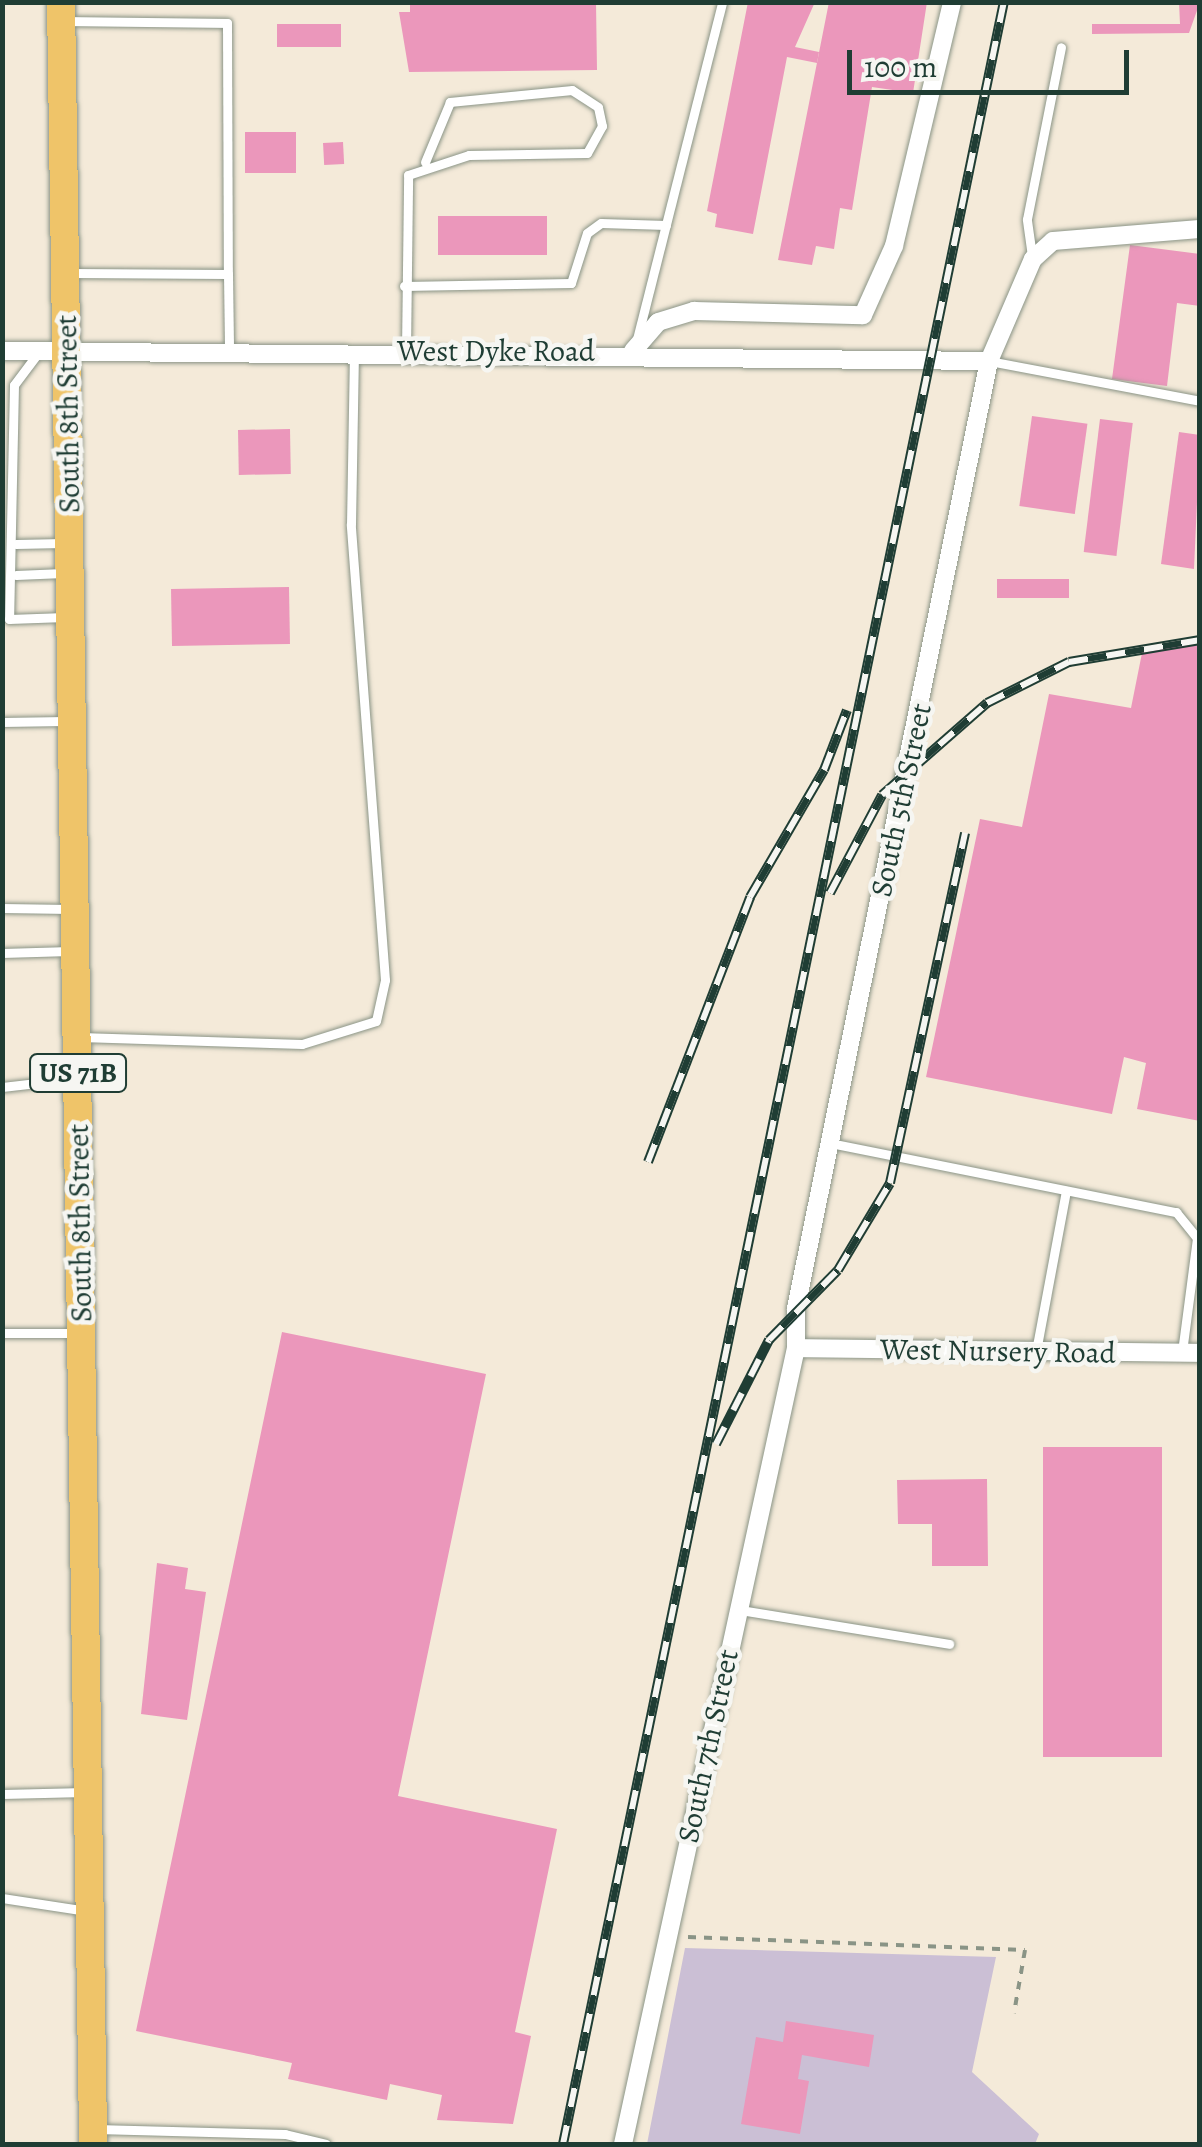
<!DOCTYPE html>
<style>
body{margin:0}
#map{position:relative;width:1202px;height:2147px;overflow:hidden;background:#f4ead9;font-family:Alegreya,serif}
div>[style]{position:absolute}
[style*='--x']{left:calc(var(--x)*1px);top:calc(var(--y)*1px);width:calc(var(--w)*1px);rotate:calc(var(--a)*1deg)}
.industrial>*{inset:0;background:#cbbfd5}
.building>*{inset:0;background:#eb97bb;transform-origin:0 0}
.path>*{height:4px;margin-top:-2px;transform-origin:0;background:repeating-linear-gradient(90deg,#8a9486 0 8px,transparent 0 16px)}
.roads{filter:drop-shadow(0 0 2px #8a9486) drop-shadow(0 0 2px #8a9486)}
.lane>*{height:9px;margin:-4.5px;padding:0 4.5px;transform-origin:4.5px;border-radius:4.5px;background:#fff}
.street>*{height:18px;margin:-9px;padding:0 9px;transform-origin:9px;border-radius:9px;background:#fff}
.primary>*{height:28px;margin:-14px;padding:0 14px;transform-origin:14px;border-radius:14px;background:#efc469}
.rail>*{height:10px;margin-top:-5px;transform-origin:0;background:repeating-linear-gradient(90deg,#f6f6f2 0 19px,#1f3d34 0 38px);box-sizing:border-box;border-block:2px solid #1f3d34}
span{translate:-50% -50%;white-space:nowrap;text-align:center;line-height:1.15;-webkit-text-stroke:9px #f6f6f2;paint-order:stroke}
.shield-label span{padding:2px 8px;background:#f6f6f2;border:2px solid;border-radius:8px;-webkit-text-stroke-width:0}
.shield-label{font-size:28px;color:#1f3d34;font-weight:700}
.street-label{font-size:30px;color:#1f3d34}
.frame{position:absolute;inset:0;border:5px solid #1f3d34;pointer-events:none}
.scale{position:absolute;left:847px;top:50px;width:282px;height:45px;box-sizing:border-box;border:5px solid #1f3d34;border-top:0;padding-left:12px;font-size:30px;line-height:35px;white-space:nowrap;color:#1f3d34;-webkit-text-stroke:8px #f6f6f2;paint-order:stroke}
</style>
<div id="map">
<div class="industrial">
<i style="clip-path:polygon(685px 1948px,996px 1957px,972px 2072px,1039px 2134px,1035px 2144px,647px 2144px)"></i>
</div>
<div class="building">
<i style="clip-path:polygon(410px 2px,596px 2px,597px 70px,409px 72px,399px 12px,410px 12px)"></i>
<i style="clip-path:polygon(748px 2px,815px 2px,795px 47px,819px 52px,817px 63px,787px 57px,753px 234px,715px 227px,717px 214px,707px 211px)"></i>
<i style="clip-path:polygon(829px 2px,927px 2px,913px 93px,872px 87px,852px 210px,840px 208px,834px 249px,816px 246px,812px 265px,778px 260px)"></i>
<i style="clip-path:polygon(1179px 2px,1200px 2px,1189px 33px,1092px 34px,1092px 24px,1180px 24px)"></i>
<i style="left:341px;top:24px;width:23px;height:64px;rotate:90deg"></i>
<i style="left:245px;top:132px;width:51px;height:41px"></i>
<i style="left:343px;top:142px;width:22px;height:20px;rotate:87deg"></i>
<i style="left:547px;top:216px;width:39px;height:109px;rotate:90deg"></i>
<i style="clip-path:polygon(1130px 245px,1200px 254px,1200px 306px,1177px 303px,1167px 386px,1112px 379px)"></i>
<i style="left:1032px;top:416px;width:56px;height:91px;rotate:8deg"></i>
<i style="left:1100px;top:419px;width:33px;height:134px;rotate:7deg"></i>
<i style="left:290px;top:429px;width:45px;height:52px;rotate:89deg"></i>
<i style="clip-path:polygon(1179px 432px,1200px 435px,1194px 569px,1161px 564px)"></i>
<i style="left:997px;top:579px;width:72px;height:19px"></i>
<i style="left:289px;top:587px;width:57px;height:118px;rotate:89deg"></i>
<i style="clip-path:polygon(1200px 645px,1200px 1121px,1137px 1109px,1146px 1063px,1124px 1057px,1112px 1114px,926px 1077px,980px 819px,1022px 827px,1049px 694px,1131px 708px,1143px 648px)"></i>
<i style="clip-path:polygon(282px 1332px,486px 1374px,398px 1796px,557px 1829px,515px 2032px,531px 2036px,513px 2124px,437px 2120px,442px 2095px,390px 2084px,387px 2100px,288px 2079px,292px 2063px,136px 2031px)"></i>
<i style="left:1162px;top:1447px;width:310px;height:119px;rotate:90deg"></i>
<i style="clip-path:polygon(987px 1479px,988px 1566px,932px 1566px,932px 1524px,898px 1524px,897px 1480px)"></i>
<i style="clip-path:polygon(157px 1563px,188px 1568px,185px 1589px,206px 1592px,187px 1720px,141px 1714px)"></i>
<i style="clip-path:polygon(786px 2021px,874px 2035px,869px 2067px,802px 2055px,798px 2079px,809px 2081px,800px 2134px,741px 2124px,756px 2037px,783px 2042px)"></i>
</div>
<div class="path">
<i style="--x:688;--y:1937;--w:337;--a:2.2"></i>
<i style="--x:1025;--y:1950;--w:64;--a:99.9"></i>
</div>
<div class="roads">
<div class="lane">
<i style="--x:66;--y:21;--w:161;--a:0.7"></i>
<i style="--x:227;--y:23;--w:251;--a:89.8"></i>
<i style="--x:1032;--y:256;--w:37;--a:-98"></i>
<i style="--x:1027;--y:219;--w:175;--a:-78.8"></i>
<i style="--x:71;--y:273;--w:157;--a:0.4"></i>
<i style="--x:228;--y:274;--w:76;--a:89.2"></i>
<i style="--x:404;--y:286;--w:167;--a:-1"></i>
<i style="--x:571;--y:283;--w:52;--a:-72.3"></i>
<i style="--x:587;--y:233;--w:17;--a:-36"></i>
<i style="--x:601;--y:223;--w:65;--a:1.8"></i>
<i style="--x:637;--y:339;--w:348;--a:-75.8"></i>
<i style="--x:406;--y:351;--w:176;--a:-89.3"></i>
<i style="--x:408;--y:175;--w:64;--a:-18.2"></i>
<i style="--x:469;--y:155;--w:118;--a:-1"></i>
<i style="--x:587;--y:153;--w:31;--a:-61"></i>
<i style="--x:602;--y:126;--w:19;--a:-102"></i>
<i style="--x:598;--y:107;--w:31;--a:-147"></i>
<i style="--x:572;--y:90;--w:123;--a:174.4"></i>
<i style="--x:450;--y:102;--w:65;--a:112.6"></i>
<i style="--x:38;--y:353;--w:40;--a:127"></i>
<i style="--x:14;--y:385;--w:234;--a:91.2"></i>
<i style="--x:9;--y:619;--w:56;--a:-2"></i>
<i style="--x:989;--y:361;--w:215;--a:10.7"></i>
<i style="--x:16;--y:544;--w:47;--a:-1.2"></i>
<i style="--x:16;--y:575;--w:47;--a:-2.4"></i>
<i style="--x:2;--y:722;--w:63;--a:-0.9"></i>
<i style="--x:2;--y:908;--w:68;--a:0.8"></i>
<i style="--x:2;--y:953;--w:68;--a:-1.7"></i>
<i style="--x:80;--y:1037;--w:222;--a:1.8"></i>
<i style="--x:302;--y:1044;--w:77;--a:-17.3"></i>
<i style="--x:376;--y:1021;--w:42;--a:-77.6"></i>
<i style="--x:385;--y:980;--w:457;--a:-94.3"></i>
<i style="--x:351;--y:524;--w:169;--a:-89"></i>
<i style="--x:2;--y:1087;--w:70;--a:-6.5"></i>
<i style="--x:830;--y:1143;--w:353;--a:11.3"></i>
<i style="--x:1176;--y:1212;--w:33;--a:51"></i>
<i style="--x:1197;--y:1238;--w:115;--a:97.5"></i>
<i style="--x:2;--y:1333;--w:73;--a:0"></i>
<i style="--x:1036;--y:1351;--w:163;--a:-79.4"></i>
<i style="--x:740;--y:1610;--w:212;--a:9.2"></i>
<i style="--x:2;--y:1794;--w:83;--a:-1.4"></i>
<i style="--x:2;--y:1898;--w:86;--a:8.7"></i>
<i style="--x:96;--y:2129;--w:189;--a:1.5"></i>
<i style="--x:285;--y:2134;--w:42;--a:13.7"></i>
</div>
<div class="street">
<i style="--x:2;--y:351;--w:987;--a:0.58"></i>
<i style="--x:633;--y:351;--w:38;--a:-49"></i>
<i style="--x:658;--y:322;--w:38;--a:-17"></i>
<i style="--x:694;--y:311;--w:169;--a:1.4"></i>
<i style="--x:863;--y:315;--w:76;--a:-65.8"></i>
<i style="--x:894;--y:246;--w:251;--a:-76.6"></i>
<i style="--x:796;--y:1348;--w:404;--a:0.7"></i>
<i style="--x:623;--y:2144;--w:815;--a:-77.74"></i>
<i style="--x:796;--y:1348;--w:40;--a:-90"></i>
<i style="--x:796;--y:1308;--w:966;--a:-78.48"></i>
<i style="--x:989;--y:361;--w:111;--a:-66.7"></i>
<i style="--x:1033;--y:259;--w:27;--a:-42"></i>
<i style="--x:1053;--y:241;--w:147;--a:-4.7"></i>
</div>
<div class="primary">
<i style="--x:61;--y:2;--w:2142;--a:89.14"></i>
</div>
</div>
<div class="rail">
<i style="--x:830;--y:893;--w:111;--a:-62"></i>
<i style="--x:882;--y:795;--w:140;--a:-41.2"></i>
<i style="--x:987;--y:703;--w:92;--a:-26.6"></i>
<i style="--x:1069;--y:662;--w:133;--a:-9.5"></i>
<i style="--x:648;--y:1162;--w:284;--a:-68.9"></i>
<i style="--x:750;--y:897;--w:147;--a:-59.8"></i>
<i style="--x:824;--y:770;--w:64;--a:-69"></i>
<i style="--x:716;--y:1444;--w:117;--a:-63"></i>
<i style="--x:769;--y:1340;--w:98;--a:-45.4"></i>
<i style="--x:838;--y:1270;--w:101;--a:-59.1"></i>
<i style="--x:890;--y:1183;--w:358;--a:-77.9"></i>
<i style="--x:563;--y:2144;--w:2187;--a:-78.37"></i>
</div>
<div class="shield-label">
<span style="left:78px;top:1073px">US 71B</span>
</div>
<div class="street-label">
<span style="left:496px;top:351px">West Dyke Road</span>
<span style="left:68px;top:414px;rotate:-91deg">South 8th Street</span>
<span style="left:901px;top:800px;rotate:-78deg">South 5th Street</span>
<span style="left:80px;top:1223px;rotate:-91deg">South 8th Street</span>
<span style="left:998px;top:1351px;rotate:1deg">West Nursery Road</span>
<span style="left:708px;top:1746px;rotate:-78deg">South 7th Street</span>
</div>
<div class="frame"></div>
<div class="scale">100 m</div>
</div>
